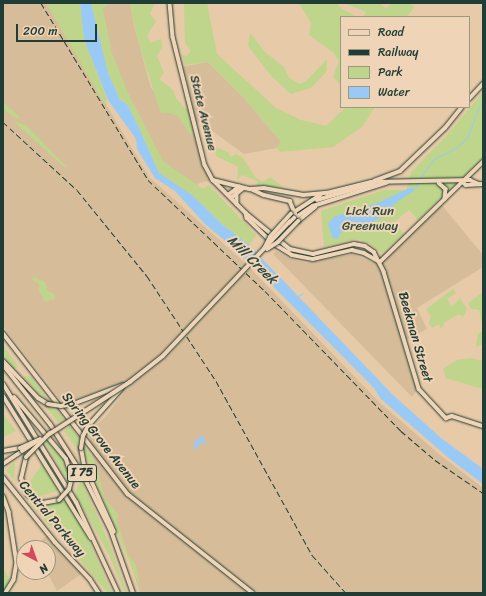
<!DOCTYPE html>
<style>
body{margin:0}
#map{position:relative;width:486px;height:596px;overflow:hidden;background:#e7caa8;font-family:Sriracha,sans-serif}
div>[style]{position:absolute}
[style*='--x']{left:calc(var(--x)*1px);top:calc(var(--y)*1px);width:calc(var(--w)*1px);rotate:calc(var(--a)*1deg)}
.built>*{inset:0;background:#d6bc99}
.green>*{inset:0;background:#bed58b}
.water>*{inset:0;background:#98caf5}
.stream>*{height:1px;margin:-0.5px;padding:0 0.5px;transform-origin:0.5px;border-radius:0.5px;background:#98caf5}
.major-tunnel>*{height:3.5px;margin-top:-1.75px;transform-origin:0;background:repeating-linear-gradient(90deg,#bfae91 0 3.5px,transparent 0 5.5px)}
.roads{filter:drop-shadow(0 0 1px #1f3d34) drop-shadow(0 0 1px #1f3d34)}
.major>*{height:3.5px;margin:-1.75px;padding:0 1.75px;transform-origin:1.75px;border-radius:1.75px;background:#f0d4b7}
.highway>*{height:4px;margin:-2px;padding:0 2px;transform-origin:2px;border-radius:2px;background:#f0d4b7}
.rail>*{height:1px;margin-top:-0.5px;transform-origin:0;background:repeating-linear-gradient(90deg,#1f3d34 0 6px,transparent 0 9px)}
.bridges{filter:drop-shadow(0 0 1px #1f3d34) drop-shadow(0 0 1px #1f3d34)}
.major-bridge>*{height:3.5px;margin:-1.75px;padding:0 1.75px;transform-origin:1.75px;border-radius:1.75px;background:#f0d4b7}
.highway-bridge>*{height:4px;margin:-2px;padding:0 2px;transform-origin:2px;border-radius:2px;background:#f0d4b7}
span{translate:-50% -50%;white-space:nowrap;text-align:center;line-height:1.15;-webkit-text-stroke:4px #f0d4b7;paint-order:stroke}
.shield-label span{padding:1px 3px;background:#f0d4b7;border:1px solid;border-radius:3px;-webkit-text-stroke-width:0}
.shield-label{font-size:12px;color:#1f3d34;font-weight:700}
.street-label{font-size:13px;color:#1f3d34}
.park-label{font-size:13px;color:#2f4c3d}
.water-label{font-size:14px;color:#2b4b47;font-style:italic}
.frame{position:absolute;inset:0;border:4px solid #1f3d34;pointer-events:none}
.legend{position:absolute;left:340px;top:16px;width:130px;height:92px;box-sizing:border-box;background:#f0d4b7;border:1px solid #9c9883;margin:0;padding:5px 7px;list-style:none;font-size:12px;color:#1f3d34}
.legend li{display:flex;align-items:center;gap:8px;height:20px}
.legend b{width:20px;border:1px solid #9c9883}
.north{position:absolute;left:16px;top:540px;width:40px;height:40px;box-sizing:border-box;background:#f0d4b7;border:1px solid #9c9883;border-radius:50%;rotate:139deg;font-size:11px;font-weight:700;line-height:16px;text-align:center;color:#1f3d34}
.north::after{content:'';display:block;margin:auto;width:14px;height:18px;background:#d1495b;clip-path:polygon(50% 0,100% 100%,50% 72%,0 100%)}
.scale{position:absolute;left:16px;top:24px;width:81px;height:18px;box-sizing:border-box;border:2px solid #1f3d34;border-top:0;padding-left:5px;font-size:12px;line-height:14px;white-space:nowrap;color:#1f3d34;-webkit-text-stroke:3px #f0d4b7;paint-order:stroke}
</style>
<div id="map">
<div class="built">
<i style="clip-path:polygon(3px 3px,46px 3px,149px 177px,244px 262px,379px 402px,440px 455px,483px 488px,483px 593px,140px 593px,125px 546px,95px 477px,89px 432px,106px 416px,126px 390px,120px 382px,109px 389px,64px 404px,3px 326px)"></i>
<i style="clip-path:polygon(91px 3px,130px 3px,135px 30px,151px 88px,178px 112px,191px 107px,181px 67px,208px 62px,243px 97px,281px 142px,276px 148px,244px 154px,200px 122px,196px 126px,205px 165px,213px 180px,199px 183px,192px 195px,159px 173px)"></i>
<i style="clip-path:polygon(440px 203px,483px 255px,483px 267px,417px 308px,427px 329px,402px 342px,417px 390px,412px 397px,273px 254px,276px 251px,291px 259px,307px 263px,353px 254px,373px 263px)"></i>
<i style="clip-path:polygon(49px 534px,84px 572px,57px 591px,47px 572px,48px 548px,37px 548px,36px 544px)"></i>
</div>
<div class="green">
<i style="clip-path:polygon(46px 3px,80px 3px,84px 39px,107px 99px,105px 105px)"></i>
<i style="clip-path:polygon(91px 3px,110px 3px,103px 9px,112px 53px,129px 95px,163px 161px,203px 189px,209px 185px,256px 235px,249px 245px,223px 225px,192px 195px,159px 173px,139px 128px,127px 104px,120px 100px,108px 73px)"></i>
<i style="clip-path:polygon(130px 3px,155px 3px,150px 14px,156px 21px,147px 36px,151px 43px,161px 39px,162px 47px,157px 56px,164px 73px,159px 79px,173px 90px,176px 98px,188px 112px,194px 135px,190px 135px,178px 116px,170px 113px,162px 114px,159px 108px,137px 38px)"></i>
<i style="clip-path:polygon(184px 3px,207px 3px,217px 54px,276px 108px,301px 120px,326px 126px,346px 107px,375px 107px,362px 127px,333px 147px,280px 152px,276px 148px,281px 142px,243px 97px,208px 62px,185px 65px,182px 55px,187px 56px,191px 51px,185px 43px)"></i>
<i style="clip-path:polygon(299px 3px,338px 3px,339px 7px,357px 17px,341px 17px,341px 85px,333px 77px,339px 61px,334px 53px,309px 35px,311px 23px)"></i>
<i style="clip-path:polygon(344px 3px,379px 3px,386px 8px,392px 3px,411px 3px,414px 8px,406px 17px,374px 17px,364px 16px,366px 12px)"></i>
<i style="clip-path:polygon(250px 33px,265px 52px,284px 67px,289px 78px,300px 84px,306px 81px,327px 59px,326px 72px,311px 88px,291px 94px,272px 77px,248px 46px)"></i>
<i style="clip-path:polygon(483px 92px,483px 157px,418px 220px,409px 210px,394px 222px,404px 234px,382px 253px,369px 243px,357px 239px,324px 247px,321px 211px,384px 190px,406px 190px,411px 172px,447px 135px)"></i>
<i style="clip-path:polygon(3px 102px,18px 115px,20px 119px,14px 118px,16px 116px,13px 117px,4px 109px)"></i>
<i style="clip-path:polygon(13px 121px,26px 125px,67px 167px,63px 166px)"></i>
<i style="clip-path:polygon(215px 147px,228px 152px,230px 157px,236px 154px,243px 158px,256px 178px,263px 182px,270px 177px,283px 187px,257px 185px,257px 181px,242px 175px,237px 180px,238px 167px,216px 156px)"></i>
<i style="clip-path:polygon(35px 277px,45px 282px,48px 291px,55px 294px,55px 299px,45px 302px,38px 289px,40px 285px,31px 279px)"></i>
<i style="clip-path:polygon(453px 289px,456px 293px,447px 299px,452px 307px,460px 298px,467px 309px,463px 317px,459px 314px,445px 322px,441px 329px,439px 324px,432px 328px,429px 323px,431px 317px,426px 309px)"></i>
<i style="clip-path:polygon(482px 293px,483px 294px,483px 328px,479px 310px,471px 309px,468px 303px)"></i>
<i style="clip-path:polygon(483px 331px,483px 344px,476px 347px,478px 334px)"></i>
<i style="clip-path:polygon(3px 345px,16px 363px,18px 367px,14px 369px,3px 355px)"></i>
<i style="clip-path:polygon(471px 358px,483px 361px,483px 389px,446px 378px,443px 369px,457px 360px)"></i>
<i style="clip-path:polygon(23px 376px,31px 377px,49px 401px,37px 392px)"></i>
<i style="clip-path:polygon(53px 407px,64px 419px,64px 420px,58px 422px,47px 408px)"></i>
<i style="clip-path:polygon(3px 414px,16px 431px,3px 437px)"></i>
<i style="clip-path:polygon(70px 426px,79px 439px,77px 449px,64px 431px)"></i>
<i style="clip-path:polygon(48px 440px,65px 461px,69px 470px,69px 484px,45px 442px)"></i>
<i style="clip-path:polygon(83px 444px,94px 459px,105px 498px,119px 516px,116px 519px,129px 556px,136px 565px,141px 590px,87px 460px)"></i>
<i style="clip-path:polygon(15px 462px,14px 477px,16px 482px,6px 470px)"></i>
<i style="clip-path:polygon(43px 463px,60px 490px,40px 496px,32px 492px,28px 484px)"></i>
<i style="clip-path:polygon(81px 479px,110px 545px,127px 593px,125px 593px,109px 555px,75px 494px)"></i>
<i style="clip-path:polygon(27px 498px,44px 506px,65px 499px,89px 541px,112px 593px,108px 593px,80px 560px,78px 549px,72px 548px,46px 522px)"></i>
<i style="clip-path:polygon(3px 567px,10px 581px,5px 593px,3px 593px)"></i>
</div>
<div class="water">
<i style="clip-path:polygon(80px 3px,91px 3px,108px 73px,120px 100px,127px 104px,139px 128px,159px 173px,192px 195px,223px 225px,249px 245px,393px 395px,441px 438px,483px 469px,483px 484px,451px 460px,381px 399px,374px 388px,242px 255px,205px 224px,175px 191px,155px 178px,137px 149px,136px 139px,108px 100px,84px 39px)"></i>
<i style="clip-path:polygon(412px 187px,415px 190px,394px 204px,387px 214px,360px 229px,346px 231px,340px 233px,338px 239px,333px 238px,328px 224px,334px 217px,377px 203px)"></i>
<i style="clip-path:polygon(203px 434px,203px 439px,209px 444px,202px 442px,194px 450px,194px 443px)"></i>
</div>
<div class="stream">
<i style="--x:419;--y:179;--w:25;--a:-53"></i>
<i style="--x:434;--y:159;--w:25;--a:-27"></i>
<i style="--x:456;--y:148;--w:15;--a:-42"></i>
<i style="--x:467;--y:138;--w:33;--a:-69"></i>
<i style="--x:479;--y:107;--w:6;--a:-45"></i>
<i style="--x:415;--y:188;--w:7;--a:-63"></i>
<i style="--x:298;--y:296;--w:6;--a:-31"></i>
</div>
<div class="major-tunnel">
<i style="--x:296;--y:216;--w:26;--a:-37"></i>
</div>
<div class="roads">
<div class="major">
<i style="--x:170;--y:3;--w:34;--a:85"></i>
<i style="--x:173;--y:37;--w:132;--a:76"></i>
<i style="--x:205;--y:165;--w:17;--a:62"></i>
<i style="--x:213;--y:180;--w:47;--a:45"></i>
<i style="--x:246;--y:213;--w:57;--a:39.3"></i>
<i style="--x:290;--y:249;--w:24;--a:12"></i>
<i style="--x:313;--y:254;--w:42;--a:-13.7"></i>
<i style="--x:354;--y:244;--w:11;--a:10"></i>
<i style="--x:365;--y:246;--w:11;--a:34"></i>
<i style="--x:374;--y:252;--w:22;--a:63"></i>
<i style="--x:384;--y:272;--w:122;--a:73.3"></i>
<i style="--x:419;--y:389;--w:40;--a:47"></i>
<i style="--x:446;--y:418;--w:6;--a:-18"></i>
<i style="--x:452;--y:416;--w:33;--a:18"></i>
<i style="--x:469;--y:99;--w:21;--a:-47"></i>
<i style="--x:213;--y:180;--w:38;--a:14"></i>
<i style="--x:250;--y:189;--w:14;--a:-4"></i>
<i style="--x:264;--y:188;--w:40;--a:10"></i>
<i style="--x:303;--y:195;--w:24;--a:-5"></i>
<i style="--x:327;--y:193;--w:45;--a:-14"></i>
<i style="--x:371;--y:182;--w:99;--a:-1.2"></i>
<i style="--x:470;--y:180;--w:10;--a:24"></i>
<i style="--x:374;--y:181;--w:28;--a:-21"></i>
<i style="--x:400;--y:171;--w:62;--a:-43.7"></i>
<i style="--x:445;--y:128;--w:27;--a:-51"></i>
<i style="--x:463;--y:182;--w:4;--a:45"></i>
<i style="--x:466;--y:185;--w:17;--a:-3"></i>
<i style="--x:439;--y:183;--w:9;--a:41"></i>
<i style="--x:446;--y:189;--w:10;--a:96"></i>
<i style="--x:251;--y:189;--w:14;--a:25"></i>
<i style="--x:264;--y:195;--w:27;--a:13"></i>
<i style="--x:290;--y:201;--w:15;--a:67"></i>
<i style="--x:237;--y:192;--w:12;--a:90"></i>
<i style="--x:228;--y:195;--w:14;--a:-36"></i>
<i style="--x:231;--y:198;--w:16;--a:-38"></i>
<i style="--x:317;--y:200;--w:60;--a:-16.3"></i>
<i style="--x:246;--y:213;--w:5;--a:79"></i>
<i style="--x:247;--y:218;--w:36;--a:44"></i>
<i style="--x:273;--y:243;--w:22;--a:32"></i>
<i style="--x:292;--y:255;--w:21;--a:11"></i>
<i style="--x:313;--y:259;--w:40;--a:-13"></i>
<i style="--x:352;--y:250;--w:12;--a:14"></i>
<i style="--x:364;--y:253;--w:18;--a:29"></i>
<i style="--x:291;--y:214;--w:35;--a:-33"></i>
<i style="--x:292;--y:220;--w:25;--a:-34"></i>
<i style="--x:313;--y:206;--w:77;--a:-17.5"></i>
<i style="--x:298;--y:221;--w:22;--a:-39"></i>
<i style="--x:380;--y:262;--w:144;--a:-44.2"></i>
<i style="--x:3;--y:333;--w:204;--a:52.2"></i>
<i style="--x:128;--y:494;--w:159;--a:38.4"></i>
<i style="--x:3;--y:464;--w:23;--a:-34"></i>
<i style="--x:3;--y:477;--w:83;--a:51.3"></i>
<i style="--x:55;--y:542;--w:51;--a:46.6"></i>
<i style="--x:90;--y:579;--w:17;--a:57"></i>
<i style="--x:3;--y:496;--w:17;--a:69"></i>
<i style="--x:9;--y:512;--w:52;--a:81.1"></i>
<i style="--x:17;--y:563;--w:17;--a:100"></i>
<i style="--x:14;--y:580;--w:15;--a:122"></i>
</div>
<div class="highway">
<i style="--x:3;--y:361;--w:51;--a:46.6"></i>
<i style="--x:38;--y:398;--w:12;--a:31"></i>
<i style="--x:3;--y:365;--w:75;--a:51.5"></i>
<i style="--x:50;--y:424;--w:65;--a:57.5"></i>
<i style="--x:85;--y:479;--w:58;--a:63.4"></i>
<i style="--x:111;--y:531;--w:66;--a:70.5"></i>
<i style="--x:3;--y:384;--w:139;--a:58.3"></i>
<i style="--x:76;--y:502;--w:100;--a:65.2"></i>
<i style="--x:3;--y:396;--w:167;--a:58.2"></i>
<i style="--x:14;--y:397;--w:81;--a:50"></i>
<i style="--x:66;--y:459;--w:19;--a:72"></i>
<i style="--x:73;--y:404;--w:53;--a:-20.8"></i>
<i style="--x:88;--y:426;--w:51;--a:-48.2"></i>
<i style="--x:81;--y:448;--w:17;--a:80"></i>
<i style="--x:84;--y:465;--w:73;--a:65.9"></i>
<i style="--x:3;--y:451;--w:17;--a:-10"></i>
<i style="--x:26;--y:457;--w:22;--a:103"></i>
<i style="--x:21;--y:478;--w:18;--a:68"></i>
<i style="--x:28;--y:495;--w:17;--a:28"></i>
<i style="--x:43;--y:503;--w:16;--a:-11"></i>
</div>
</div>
<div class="rail">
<i style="--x:41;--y:3;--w:207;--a:58.8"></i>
<i style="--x:148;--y:180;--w:161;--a:43.5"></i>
<i style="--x:265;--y:291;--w:195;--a:45.8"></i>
<i style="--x:401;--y:431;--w:45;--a:40.5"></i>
<i style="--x:435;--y:460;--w:58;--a:34.5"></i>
<i style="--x:3;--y:122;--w:100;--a:42.6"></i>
<i style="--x:77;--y:190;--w:111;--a:50.9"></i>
<i style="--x:147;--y:276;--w:126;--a:56.7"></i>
<i style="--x:216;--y:381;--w:199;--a:61.1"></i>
<i style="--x:312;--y:555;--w:51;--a:48.2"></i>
</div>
<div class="bridges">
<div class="major-bridge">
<i style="--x:289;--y:223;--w:7;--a:-45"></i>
<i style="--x:264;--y:249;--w:13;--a:-63"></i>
<i style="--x:270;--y:237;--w:31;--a:-48"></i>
<i style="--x:267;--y:249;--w:13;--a:-32"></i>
<i style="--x:278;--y:242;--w:29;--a:-46"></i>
<i style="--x:48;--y:435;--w:98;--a:-32.9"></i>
<i style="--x:130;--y:382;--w:42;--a:-38.2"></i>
<i style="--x:163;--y:356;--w:185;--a:-46.7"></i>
<i style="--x:22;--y:451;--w:17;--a:-33"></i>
</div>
<div class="highway-bridge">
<i style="--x:48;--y:404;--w:13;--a:9"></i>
<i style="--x:61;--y:406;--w:12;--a:-9"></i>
<i style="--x:20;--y:448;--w:22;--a:-24"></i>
<i style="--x:81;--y:448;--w:12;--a:-81"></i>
<i style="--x:83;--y:436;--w:11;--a:-63"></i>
<i style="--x:26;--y:457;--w:34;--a:-45"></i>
<i style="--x:59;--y:500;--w:15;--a:-48"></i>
<i style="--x:69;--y:489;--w:12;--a:-76"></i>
</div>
</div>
<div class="shield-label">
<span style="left:82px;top:473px">I 75</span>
</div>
<div class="street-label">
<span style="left:203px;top:113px;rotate:76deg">State Avenue</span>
<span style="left:415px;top:337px;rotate:74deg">Beekman Street</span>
<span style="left:101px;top:441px;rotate:52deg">Spring Grove Avenue</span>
<span style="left:52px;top:519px;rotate:50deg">Central Parkway</span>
</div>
<div class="park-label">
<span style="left:370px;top:219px">Lick Run<br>Greenway</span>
</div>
<div class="water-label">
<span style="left:252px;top:260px;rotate:44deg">Mill Creek</span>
</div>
<div class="frame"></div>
<ul class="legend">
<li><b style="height:5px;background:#f0d4b7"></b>Road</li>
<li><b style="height:5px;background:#1f3d34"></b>Railway</li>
<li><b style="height:11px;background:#bed58b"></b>Park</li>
<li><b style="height:11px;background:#98caf5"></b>Water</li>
</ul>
<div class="north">N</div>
<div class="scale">200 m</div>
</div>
